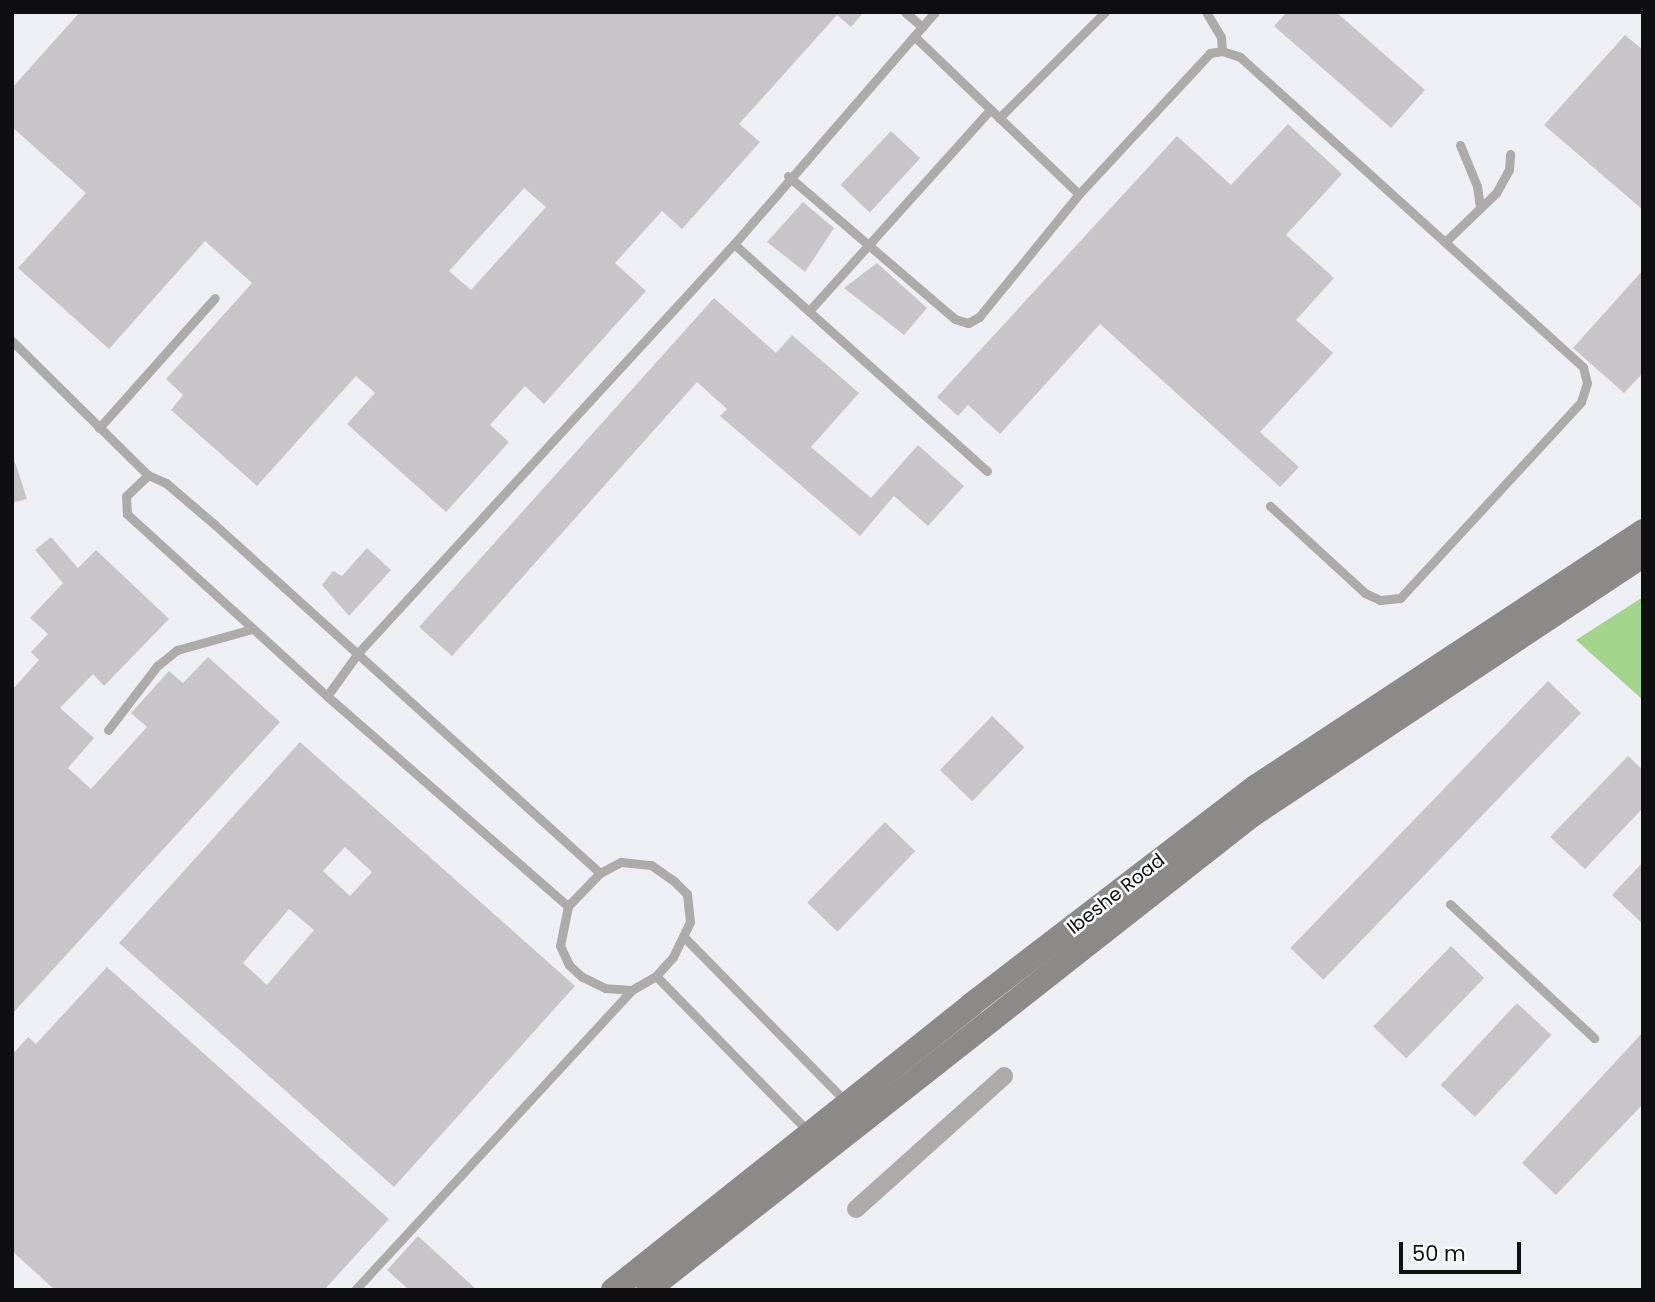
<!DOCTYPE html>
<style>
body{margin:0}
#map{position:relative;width:1655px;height:1302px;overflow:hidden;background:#eeeff4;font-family:Poppins,sans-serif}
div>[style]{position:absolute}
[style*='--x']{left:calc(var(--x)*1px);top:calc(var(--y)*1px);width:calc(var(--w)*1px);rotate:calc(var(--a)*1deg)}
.green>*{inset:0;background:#a2d48c}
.building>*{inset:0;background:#c8c5c9;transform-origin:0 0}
.service>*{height:9px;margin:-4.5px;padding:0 4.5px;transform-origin:4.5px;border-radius:4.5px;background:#adaaaa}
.minor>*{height:18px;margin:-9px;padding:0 9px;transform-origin:9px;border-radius:9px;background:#adaaaa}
.secondary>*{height:24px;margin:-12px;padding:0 12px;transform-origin:12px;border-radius:12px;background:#8c8989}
span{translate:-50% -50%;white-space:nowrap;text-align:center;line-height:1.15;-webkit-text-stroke:5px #fcfdfe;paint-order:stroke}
.street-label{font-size:19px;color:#0f0f11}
.frame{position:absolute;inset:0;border:14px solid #0f0f11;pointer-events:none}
.scale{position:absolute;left:1399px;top:1242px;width:122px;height:32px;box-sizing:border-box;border:4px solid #0f0f11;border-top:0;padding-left:9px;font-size:21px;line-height:24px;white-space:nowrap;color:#0f0f11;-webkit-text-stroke:5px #fcfdfe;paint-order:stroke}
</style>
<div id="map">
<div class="green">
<i style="clip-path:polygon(1643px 597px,1643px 700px,1576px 640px)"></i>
</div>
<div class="building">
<i style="clip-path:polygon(evenodd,80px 12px,864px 12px,851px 27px,837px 15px,739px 124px,760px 142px,682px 229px,662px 211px,615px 263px,646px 291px,544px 404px,525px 386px,490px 425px,509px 442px,446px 512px,347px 424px,375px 393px,356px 376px,257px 486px,171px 410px,183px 395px,166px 379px,252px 283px,205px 241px,109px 349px,18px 268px,86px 193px,12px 127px,12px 88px,80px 12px,524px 188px,546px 207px,471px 290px,449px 271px,524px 188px)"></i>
<i style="clip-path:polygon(1287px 12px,1336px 12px,1425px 90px,1391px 128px,1274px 26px)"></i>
<i style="clip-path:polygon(1625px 35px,1643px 50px,1643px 210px,1544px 125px)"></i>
<i style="clip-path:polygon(1288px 124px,1342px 174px,1286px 235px,1334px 278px,1296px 320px,1333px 353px,1260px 432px,1299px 467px,1280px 487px,1100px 324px,1000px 434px,968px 405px,958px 416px,937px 397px,1177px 136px,1231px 185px)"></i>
<i style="left:891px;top:131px;width:40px;height:74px;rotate:43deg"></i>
<i style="clip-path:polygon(803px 202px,834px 228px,805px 272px,767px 242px)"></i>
<i style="clip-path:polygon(877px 263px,927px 308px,904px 335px,844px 288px)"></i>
<i style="clip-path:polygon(1643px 270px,1643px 373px,1624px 393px,1573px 348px)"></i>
<i style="clip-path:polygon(714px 298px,776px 353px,792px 335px,859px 393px,811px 447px,871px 498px,918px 445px,964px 486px,928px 526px,894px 496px,860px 536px,720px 416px,727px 409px,697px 382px,452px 656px,419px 627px)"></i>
<i style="clip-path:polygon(15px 462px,27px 499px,12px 503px,12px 463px)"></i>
<i style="clip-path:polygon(51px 537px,78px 568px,96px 550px,169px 619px,104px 686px,93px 674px,60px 708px,94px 738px,68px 768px,91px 789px,147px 727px,131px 713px,169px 671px,183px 683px,208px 657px,280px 722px,12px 1014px,12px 690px,39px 660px,31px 652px,48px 634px,30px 618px,63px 583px,35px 550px)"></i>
<i style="clip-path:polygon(367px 548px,391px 570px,349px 616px,322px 585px,333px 571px,342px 576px)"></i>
<i style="left:1548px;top:681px;width:46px;height:371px;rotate:44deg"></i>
<i style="left:992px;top:716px;width:45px;height:75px;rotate:44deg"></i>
<i style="clip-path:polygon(evenodd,300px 742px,575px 986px,394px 1187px,119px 943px,300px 742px,345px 847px,372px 872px,350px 896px,323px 871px,345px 847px,300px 742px,289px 909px,314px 930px,267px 985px,243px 963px,289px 909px)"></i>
<i style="clip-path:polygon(1628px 756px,1643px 770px,1643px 808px,1585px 869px,1550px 837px)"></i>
<i style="left:885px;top:822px;width:42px;height:112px;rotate:44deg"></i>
<i style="clip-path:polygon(1643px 862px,1643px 924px,1612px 895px)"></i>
<i style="left:1451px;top:946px;width:46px;height:112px;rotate:44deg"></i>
<i style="clip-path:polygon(107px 967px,389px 1219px,324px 1290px,55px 1290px,12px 1251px,12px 1055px,28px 1037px,36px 1044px)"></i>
<i style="left:1517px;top:1003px;width:47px;height:112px;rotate:43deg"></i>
<i style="clip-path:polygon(1643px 1032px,1643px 1104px,1556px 1195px,1522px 1163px)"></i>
<i style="clip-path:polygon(418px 1236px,477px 1290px,409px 1290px,387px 1270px)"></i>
</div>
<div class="service">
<i style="--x:905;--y:12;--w:23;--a:41"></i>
<i style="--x:1206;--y:12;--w:29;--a:59"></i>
<i style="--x:1221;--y:37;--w:14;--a:86"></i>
<i style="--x:914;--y:36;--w:228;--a:43.8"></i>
<i style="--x:999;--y:118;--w:150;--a:-45"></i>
<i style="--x:1460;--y:145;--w:44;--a:67.5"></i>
<i style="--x:1477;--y:186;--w:21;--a:82"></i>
<i style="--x:788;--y:176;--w:220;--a:40.6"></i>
<i style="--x:955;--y:319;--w:14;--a:17"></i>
<i style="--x:968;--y:323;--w:13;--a:-29"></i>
<i style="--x:979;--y:317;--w:159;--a:-50.9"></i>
<i style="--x:1079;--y:194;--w:192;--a:-47.1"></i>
<i style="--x:1210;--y:53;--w:12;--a:-9"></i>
<i style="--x:1222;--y:51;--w:19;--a:18"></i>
<i style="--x:1240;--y:57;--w:462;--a:42.1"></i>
<i style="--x:1583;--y:367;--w:16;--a:76"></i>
<i style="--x:1587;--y:383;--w:20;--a:108"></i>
<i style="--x:1581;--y:402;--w:267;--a:132.7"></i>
<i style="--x:1400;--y:598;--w:20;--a:174"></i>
<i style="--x:1380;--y:600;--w:17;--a:-155"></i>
<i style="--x:1365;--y:593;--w:129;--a:-137.5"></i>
<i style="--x:1445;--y:242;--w:71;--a:-43.9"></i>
<i style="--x:1496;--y:193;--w:26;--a:-61"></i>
<i style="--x:1509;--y:170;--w:16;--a:-86"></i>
<i style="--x:734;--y:244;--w:340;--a:41.9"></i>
<i style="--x:809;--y:311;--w:270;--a:-48"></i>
<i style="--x:12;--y:341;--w:191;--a:44.6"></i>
<i style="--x:148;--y:475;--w:20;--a:24"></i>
<i style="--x:166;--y:483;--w:63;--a:40.5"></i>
<i style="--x:214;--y:524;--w:520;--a:42.12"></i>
<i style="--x:99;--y:428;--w:174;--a:-48.3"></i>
<i style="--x:148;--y:475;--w:30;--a:136"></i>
<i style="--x:126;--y:496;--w:18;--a:87"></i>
<i style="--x:127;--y:514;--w:270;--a:42.3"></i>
<i style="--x:327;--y:696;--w:320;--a:41.1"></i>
<i style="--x:327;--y:696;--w:53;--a:-54.2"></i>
<i style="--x:358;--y:653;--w:556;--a:-47.41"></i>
<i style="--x:734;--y:244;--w:307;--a:-49.1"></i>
<i style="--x:108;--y:730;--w:81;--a:-52.6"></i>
<i style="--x:157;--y:666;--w:26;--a:-39"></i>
<i style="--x:177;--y:650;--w:78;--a:-15.6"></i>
<i style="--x:621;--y:862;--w:30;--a:6"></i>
<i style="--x:651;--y:865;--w:28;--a:35"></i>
<i style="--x:674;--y:881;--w:18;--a:45"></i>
<i style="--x:687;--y:894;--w:28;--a:84"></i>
<i style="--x:690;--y:922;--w:39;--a:116"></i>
<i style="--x:673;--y:957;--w:25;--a:132"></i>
<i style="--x:656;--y:976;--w:28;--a:150"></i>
<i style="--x:632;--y:990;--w:27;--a:-176"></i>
<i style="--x:605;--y:988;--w:25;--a:-154"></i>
<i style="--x:582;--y:977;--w:18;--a:-137"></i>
<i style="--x:569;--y:965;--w:21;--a:-115"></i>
<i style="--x:560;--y:946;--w:41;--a:-78.7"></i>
<i style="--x:568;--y:906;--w:46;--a:-45.9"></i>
<i style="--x:600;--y:873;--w:24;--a:-28"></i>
<i style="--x:1450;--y:904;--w:197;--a:42.9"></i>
<i style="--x:685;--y:938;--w:228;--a:45.5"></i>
<i style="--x:656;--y:976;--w:219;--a:45.6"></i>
<i style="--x:355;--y:1290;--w:408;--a:-47.3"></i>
</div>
<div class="minor">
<i style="--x:856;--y:1209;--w:199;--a:-41.9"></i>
</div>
<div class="secondary">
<i style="--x:613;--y:1290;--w:459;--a:-38.5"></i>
<i style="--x:972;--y:1004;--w:357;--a:-37.5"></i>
<i style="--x:1255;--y:787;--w:465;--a:-33.4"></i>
<i style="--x:648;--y:1290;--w:767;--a:-38.17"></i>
<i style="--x:1251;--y:816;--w:470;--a:-33.6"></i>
</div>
<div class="street-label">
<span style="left:1116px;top:894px;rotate:-38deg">Ibeshe Road</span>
</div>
<div class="frame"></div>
<div class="scale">50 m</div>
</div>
